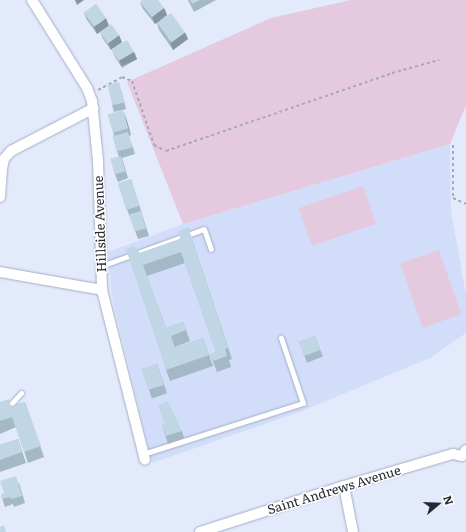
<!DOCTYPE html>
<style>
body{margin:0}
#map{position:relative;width:466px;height:532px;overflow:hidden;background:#e3eafc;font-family:Literata,serif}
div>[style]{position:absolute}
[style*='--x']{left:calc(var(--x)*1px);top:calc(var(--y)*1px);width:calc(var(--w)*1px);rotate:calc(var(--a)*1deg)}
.built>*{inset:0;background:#d2ddfa}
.green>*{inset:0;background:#e5c9df;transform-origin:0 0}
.path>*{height:2px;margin-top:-1px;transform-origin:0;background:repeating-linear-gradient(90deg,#a4aab8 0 3px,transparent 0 6px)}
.roads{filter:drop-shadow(0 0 1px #a5adc3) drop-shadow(0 0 1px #a5adc3)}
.service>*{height:5px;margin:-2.5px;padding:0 2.5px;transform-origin:2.5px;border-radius:2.5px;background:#fff}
.minor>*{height:10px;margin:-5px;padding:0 5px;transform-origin:5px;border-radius:5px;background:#fff}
.wall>*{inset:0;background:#a5b8c5;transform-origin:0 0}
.shaded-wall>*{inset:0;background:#8696a0;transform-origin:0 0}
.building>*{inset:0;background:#c0d6e5;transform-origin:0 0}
span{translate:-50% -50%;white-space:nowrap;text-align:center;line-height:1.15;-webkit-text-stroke:3px #fff;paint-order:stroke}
.street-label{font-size:13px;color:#262931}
.north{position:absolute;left:418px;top:484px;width:40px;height:40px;-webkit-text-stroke:3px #fff;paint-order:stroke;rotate:71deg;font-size:11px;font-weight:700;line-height:16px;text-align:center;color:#262931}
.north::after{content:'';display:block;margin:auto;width:14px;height:18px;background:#262931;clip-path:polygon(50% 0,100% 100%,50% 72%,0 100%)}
</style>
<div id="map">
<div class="built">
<i style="clip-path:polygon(450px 144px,451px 211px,466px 295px,466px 333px,430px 358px,302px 411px,152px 463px,112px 297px,108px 252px,183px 224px)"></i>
</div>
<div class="green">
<i style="clip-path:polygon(351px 0,466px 0,466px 105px,450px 144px,183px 224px,127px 82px,271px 18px)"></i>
<i style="left:363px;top:186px;width:40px;height:68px;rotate:71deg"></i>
<i style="left:439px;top:250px;width:68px;height:41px;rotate:71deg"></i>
</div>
<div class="path">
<i style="--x:98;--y:90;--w:27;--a:-28"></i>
<i style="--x:122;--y:77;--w:11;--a:22"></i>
<i style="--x:132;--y:81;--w:68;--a:71"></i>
<i style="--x:154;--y:145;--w:13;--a:27"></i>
<i style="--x:166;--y:151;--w:239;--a:-19"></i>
<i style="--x:392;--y:73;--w:49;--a:-15.5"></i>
<i style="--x:453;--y:145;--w:53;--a:90"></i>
<i style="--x:453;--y:198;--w:14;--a:25"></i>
</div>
<div class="roads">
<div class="service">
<i style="--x:101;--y:266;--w:109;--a:-19.8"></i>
<i style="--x:204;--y:229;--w:21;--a:71"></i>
<i style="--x:0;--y:408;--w:9;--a:-13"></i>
<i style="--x:9;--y:406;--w:18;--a:-47"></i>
<i style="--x:143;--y:454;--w:168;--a:-17.7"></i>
<i style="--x:303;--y:403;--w:69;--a:-108.7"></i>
</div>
<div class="minor">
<i style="--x:32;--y:0;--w:104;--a:58"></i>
<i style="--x:87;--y:88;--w:14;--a:69"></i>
<i style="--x:92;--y:101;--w:60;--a:84.3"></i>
<i style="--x:98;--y:161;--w:129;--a:88.2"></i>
<i style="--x:102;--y:290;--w:175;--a:75.8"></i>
<i style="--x:0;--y:197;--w:28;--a:-86"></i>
<i style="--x:2;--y:169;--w:10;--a:-79"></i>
<i style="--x:4;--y:159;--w:11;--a:-49"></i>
<i style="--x:11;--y:151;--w:93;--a:-27.4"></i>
<i style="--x:0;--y:272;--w:104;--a:10"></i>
<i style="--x:344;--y:486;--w:47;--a:78.9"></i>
<i style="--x:200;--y:532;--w:151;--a:-17.7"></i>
<i style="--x:344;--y:486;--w:114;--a:-16.4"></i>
<i style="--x:453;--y:454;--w:9;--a:13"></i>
<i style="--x:462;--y:456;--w:7;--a:-56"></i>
</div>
</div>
<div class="wall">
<i style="clip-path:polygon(188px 0,216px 0,194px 12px)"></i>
<i style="clip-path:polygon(140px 2px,164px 8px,167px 15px,160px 21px,188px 39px,173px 50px,159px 30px,157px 23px,155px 24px,143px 9px)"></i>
<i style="clip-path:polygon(96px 4px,97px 34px,87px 20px,84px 13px)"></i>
<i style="clip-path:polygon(100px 32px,122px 42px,111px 50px,103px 39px)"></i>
<i style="clip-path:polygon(112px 50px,134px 52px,137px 59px,122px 68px,115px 57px)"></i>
<i style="clip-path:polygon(121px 89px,126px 109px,114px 112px,112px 105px)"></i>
<i style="clip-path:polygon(126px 118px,131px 135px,129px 136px,135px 154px,122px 158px,128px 178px,118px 182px,115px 174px,119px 157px,117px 151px,114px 136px,113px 132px)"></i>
<i style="clip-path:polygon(131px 179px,149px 236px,138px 239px,130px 217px,127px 210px)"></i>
<i style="clip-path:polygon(188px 227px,232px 359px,229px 360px,231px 367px,217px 372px,210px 354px,216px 352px,185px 263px,147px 276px,166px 328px,183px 322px,190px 341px,175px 347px,175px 348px,203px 338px,213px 366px,170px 381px,166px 370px,140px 253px,180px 239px)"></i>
<i style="left:315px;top:336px;width:22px;height:17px;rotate:69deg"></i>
<i style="left:157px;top:364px;width:31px;height:16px;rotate:71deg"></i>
<i style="clip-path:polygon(0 402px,11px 406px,25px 402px,44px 457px,28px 463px,16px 427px,0 434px)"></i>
<i style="clip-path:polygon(162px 425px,182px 431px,184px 438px,168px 444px)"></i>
<i style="clip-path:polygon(18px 439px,26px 463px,0 472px,0 445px)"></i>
<i style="clip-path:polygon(19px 483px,25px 503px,14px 507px,13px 504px,5px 507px,1px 495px)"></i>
</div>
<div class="shaded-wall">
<i style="clip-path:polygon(75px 0,84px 0,77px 5px)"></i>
<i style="clip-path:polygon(164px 8px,167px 15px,155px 24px,152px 17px)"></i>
<i style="clip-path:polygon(106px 18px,109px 26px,97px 34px,94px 27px)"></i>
<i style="clip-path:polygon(185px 32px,188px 39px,173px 50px,170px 42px)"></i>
<i style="clip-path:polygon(119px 35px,122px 42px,111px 50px,108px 43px)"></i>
<i style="left:134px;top:52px;width:8px;height:17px;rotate:67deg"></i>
<i style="clip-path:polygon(123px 110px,126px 118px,131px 135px,128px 128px)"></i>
</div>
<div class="building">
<i style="clip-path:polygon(142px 0,158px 0,164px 8px,152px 17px,140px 2px)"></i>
<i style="clip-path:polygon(190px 0,200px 0,192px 4px)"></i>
<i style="left:96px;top:4px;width:17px;height:15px;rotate:54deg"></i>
<i style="left:171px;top:13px;width:24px;height:17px;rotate:54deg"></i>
<i style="left:111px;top:24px;width:14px;height:14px;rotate:54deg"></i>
<i style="left:127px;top:40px;width:14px;height:18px;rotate:60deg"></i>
<i style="left:119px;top:82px;width:21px;height:12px;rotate:76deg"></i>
<i style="left:123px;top:110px;width:19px;height:16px;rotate:74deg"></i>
<i style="left:128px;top:132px;width:16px;height:16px;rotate:75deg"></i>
<i style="left:121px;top:156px;width:16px;height:11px;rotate:75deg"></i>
<i style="left:131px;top:179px;width:28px;height:14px;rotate:72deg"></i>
<i style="left:141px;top:211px;width:18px;height:12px;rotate:74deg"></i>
<i style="clip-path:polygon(188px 227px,228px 348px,225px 349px,227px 356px,213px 361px,210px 354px,216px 352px,181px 252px,143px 265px,166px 328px,183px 322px,186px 330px,171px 336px,175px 348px,203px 338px,209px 355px,166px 370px,126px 249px,134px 246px,140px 253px,180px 239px,179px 231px)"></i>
<i style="left:315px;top:336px;width:15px;height:17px;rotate:70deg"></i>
<i style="left:157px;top:364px;width:22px;height:16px;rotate:72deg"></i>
<i style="clip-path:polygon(9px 399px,11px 406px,25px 402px,41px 446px,24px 452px,12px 417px,0 421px,0 402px)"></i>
<i style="clip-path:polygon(168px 401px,182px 431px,166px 436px,162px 425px,165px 424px,158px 405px)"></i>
<i style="clip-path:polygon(18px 439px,22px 452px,0 460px,0 445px)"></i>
<i style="clip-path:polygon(16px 476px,22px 496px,11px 499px,10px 497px,2px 499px,1px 495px,4px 493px,0 481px)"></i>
<i style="clip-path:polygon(4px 525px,6px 532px,0 532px,0 527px)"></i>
</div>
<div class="street-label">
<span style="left:100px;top:224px;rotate:-92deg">Hillside Avenue</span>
<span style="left:334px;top:490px;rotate:-17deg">Saint Andrews Avenue</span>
</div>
<div class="north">N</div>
</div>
